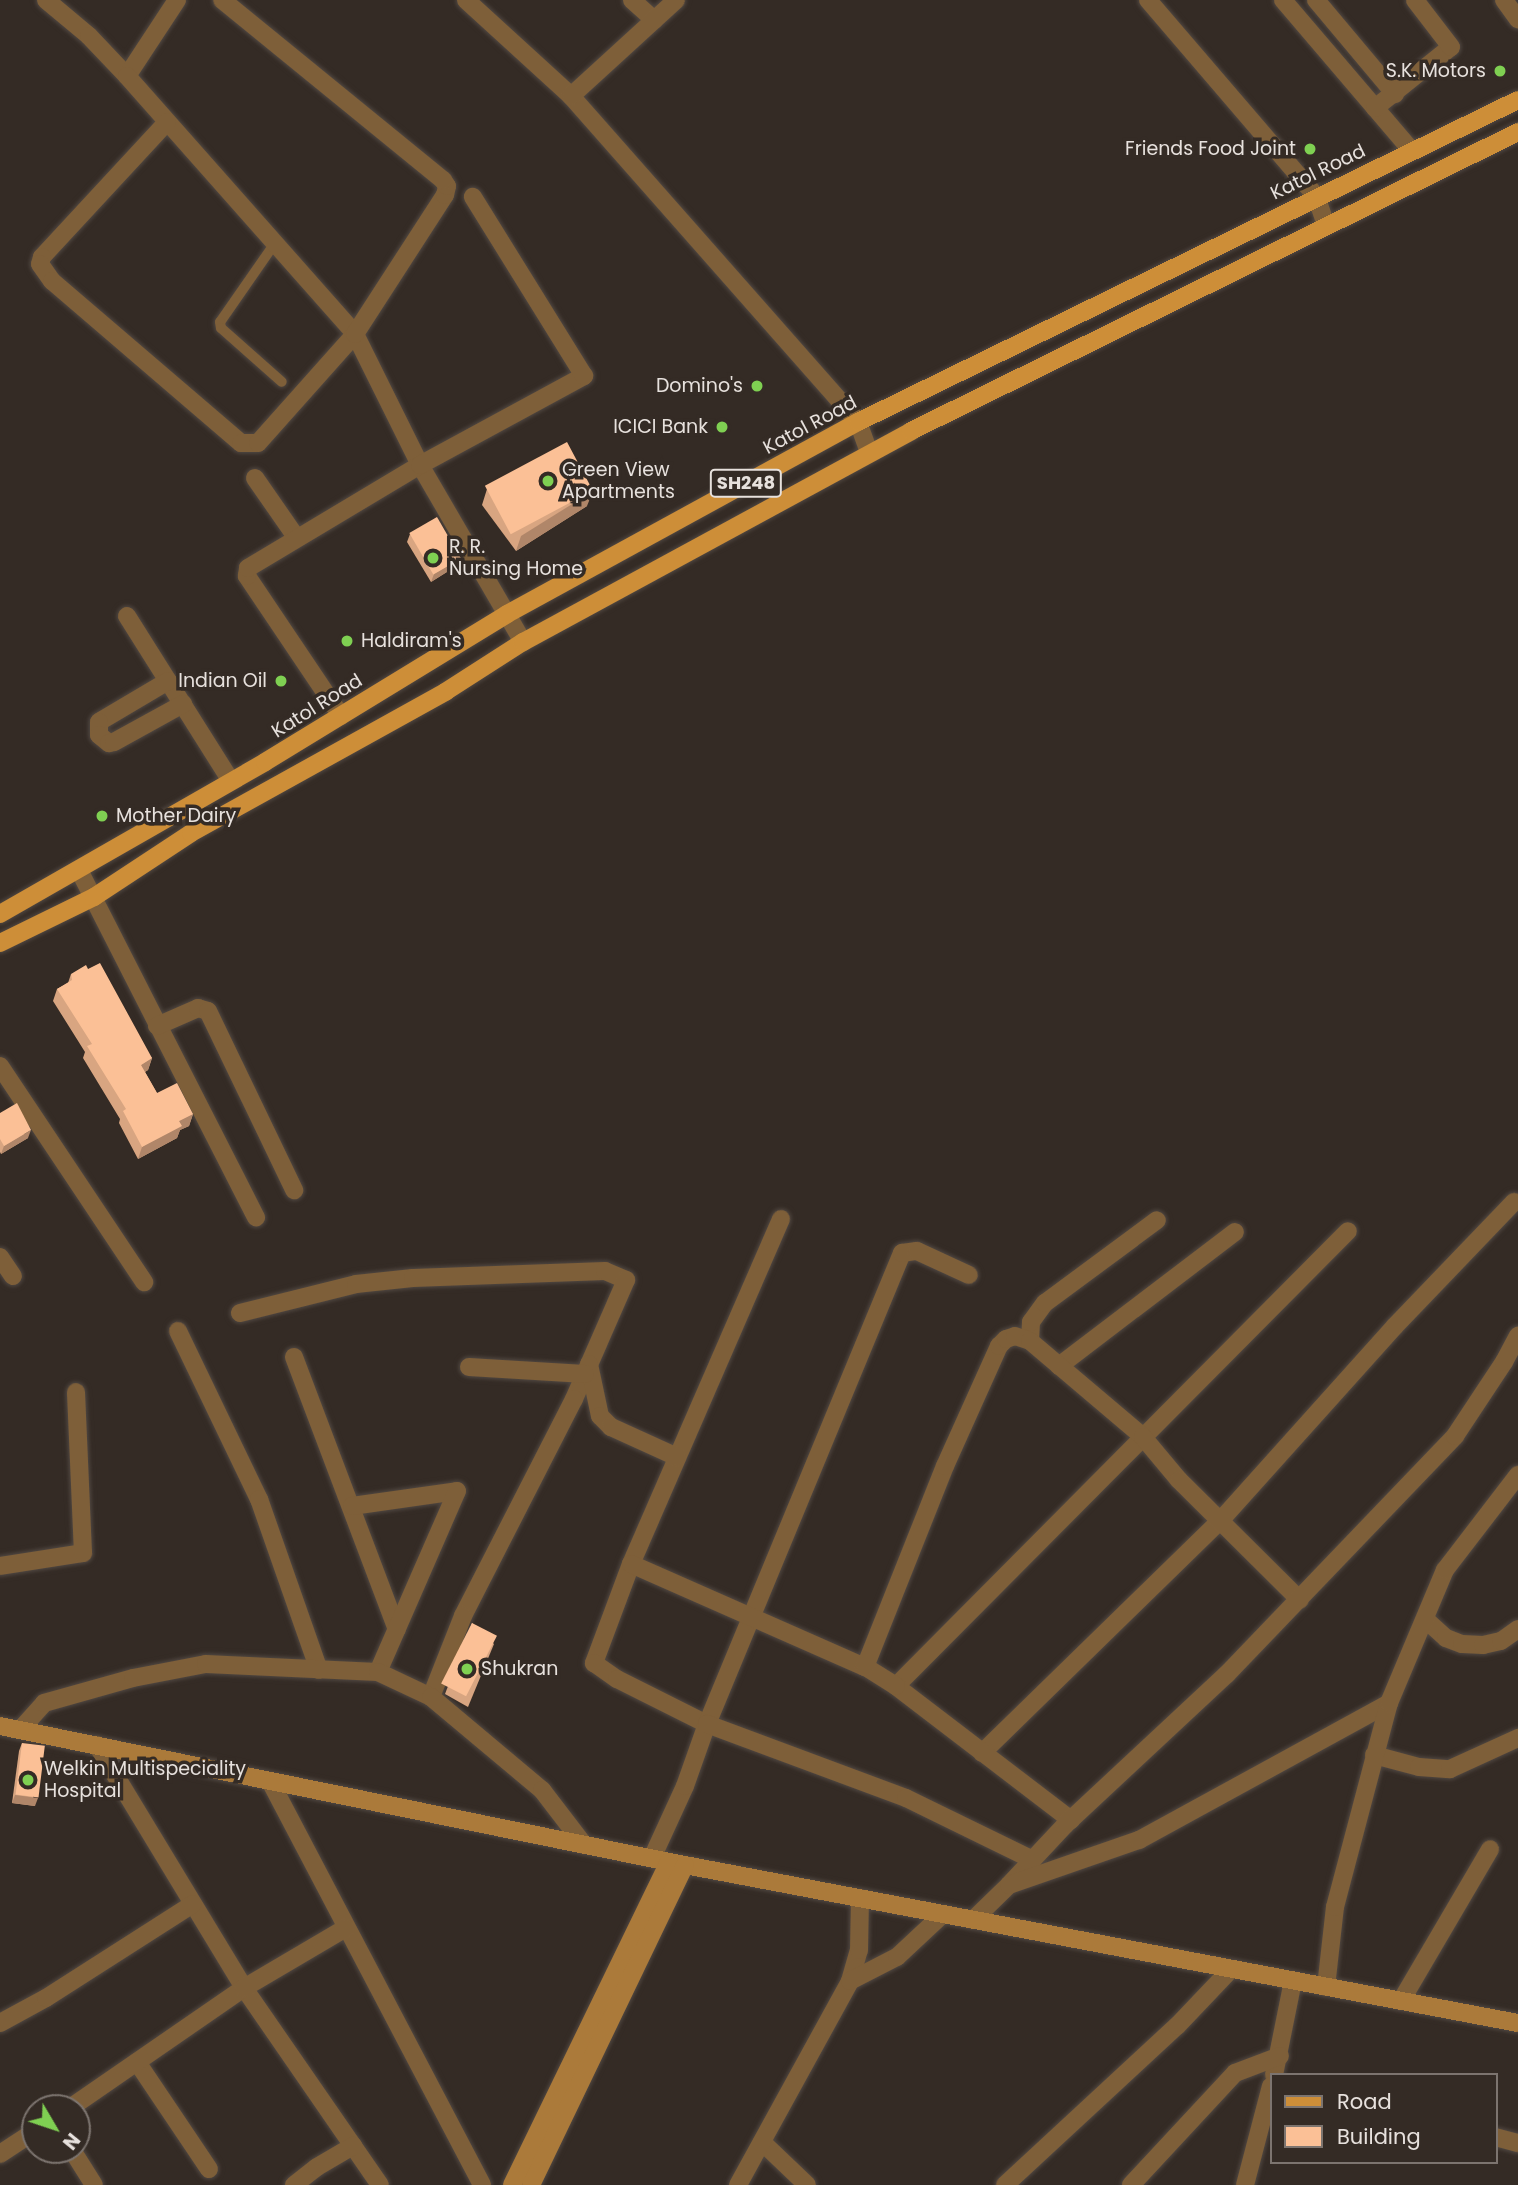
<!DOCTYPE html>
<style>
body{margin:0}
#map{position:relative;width:1518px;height:2185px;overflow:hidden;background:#342b25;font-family:Poppins,sans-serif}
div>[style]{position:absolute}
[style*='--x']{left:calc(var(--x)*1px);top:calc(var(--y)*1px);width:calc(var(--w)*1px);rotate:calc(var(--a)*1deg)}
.roads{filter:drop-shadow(0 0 2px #514842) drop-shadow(0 0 2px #514842)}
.lane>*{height:10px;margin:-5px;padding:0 5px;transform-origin:5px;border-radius:5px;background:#7e5f39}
.street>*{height:18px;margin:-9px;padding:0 9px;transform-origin:9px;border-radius:9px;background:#7e5f39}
.secondary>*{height:18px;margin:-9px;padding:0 9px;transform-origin:9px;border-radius:9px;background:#ab7a3a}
.primary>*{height:18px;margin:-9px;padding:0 9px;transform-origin:9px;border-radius:9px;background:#cd8e38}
.wall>*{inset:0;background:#d8a581}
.shaded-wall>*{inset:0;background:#b08669}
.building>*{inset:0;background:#fbc096;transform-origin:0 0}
.dots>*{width:19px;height:19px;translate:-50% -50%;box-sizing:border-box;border:4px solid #342b25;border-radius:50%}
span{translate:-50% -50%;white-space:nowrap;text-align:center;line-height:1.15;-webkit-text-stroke:7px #342b25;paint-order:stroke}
.shield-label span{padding:2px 5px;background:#342b25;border:2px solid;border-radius:5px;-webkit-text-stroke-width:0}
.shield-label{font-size:18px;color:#e7e1dd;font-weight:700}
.poi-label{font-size:19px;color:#e7e1dd}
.right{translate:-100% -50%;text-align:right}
.left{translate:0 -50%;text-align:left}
.street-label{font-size:19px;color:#e7e1dd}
.legend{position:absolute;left:1270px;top:2073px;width:228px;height:91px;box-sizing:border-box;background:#342b25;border:2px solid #7c746f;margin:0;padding:9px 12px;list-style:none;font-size:21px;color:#e7e1dd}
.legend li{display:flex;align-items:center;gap:14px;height:35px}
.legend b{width:35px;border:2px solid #7c746f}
.north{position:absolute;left:21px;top:2094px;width:70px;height:70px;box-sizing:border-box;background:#342b25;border:2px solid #7c746f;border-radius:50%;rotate:129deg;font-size:19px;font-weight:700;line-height:28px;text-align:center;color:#e7e1dd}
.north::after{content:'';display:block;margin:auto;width:24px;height:32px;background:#7fd052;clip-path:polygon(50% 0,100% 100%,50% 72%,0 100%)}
</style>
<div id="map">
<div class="roads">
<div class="lane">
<i style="--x:275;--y:243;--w:96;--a:124.8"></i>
<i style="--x:220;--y:322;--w:6;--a:81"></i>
<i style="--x:221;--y:328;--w:81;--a:41.5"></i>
</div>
<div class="street">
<i style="--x:46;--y:0;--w:56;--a:39.9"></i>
<i style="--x:89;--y:36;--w:55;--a:46.5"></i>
<i style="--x:177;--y:0;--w:91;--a:123.3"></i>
<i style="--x:127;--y:76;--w:344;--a:48.5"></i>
<i style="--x:355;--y:334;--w:146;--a:63.6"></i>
<i style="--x:420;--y:465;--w:205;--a:59.8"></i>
<i style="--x:466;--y:0;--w:142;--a:42.4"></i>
<i style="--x:571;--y:96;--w:434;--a:48.6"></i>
<i style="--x:858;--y:422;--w:33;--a:70"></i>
<i style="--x:632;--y:0;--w:30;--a:42"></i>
<i style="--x:1148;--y:0;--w:258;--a:49.4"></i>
<i style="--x:1316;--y:196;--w:31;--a:71"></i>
<i style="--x:1283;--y:0;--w:197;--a:49.5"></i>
<i style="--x:1316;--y:0;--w:123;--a:50"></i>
<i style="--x:1504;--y:0;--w:24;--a:54"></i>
<i style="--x:571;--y:96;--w:142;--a:-42.4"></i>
<i style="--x:1375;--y:108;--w:97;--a:-38.8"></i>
<i style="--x:1451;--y:47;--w:59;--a:-127.5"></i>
<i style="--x:167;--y:122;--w:184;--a:132.8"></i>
<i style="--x:42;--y:257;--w:7;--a:106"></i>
<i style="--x:40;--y:264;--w:21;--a:55"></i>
<i style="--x:52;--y:281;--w:249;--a:40.6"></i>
<i style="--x:241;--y:443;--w:17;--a:0"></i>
<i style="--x:258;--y:443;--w:146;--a:-48.3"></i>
<i style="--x:355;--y:334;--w:166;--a:-57.1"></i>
<i style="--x:445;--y:195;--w:9;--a:-77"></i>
<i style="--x:447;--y:186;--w:7;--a:-124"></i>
<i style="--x:443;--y:180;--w:285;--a:-140.8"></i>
<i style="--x:255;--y:478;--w:72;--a:55.2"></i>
<i style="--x:127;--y:616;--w:195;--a:57.8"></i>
<i style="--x:168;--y:681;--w:80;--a:149.3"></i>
<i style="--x:99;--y:722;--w:13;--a:90"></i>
<i style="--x:99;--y:735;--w:13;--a:39"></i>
<i style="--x:109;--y:743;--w:5;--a:-11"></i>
<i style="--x:114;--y:742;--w:79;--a:-28.8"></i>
<i style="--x:341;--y:716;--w:169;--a:-123.9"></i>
<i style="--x:247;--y:576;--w:8;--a:-83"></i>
<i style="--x:248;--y:568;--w:200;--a:-30.9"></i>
<i style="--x:420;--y:465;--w:187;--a:-28.5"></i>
<i style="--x:584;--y:376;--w:211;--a:-121.8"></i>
<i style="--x:79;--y:870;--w:390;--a:63"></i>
<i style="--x:157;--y:1026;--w:45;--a:-23.7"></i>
<i style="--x:198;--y:1008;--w:10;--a:17"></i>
<i style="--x:208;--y:1011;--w:199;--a:64.3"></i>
<i style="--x:0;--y:1066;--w:260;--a:56.3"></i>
<i style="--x:781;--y:1219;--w:376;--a:113.5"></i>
<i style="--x:631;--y:1564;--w:106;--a:110.5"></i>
<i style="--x:594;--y:1663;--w:28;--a:35"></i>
<i style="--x:617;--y:1679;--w:101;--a:26.6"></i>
<i style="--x:707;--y:1724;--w:510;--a:-67.51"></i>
<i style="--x:902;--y:1253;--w:15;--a:-8"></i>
<i style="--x:917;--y:1251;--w:57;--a:24.8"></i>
<i style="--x:0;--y:1257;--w:23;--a:56"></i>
<i style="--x:240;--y:1313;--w:120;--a:-14"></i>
<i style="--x:356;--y:1284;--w:57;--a:-6"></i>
<i style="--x:413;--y:1278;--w:192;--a:-2.1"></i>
<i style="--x:605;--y:1271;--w:23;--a:23"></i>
<i style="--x:626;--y:1280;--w:130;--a:113.6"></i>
<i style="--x:574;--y:1399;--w:244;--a:117.1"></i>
<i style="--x:463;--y:1616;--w:87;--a:111.6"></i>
<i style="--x:178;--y:1331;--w:187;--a:64.3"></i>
<i style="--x:259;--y:1499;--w:181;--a:70.7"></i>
<i style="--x:1030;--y:1341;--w:19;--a:-87"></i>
<i style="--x:1031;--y:1322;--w:24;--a:-54"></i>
<i style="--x:1045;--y:1303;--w:139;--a:-36.5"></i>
<i style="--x:294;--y:1357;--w:291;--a:69.3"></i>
<i style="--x:589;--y:1364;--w:53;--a:78.1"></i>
<i style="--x:600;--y:1416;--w:16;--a:45"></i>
<i style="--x:611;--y:1427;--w:72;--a:24.4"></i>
<i style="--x:1059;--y:1366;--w:221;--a:-37.3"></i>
<i style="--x:469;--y:1367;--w:116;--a:3.5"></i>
<i style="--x:352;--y:1506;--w:106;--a:-8.1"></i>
<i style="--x:457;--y:1491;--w:197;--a:113.6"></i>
<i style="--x:631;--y:1564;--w:256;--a:23.8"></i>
<i style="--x:0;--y:1566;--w:84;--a:-8.9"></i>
<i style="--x:83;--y:1553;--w:161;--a:-92.5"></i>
<i style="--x:1426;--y:1620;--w:27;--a:42"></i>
<i style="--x:1446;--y:1638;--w:17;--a:21"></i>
<i style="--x:1462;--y:1644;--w:21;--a:3"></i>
<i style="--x:1483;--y:1645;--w:18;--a:-13"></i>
<i style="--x:1501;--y:1641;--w:21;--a:-35"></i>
<i style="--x:896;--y:1686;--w:641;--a:-45.19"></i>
<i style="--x:20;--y:1730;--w:36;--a:-48"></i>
<i style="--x:44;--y:1703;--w:92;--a:-15.7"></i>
<i style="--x:133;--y:1678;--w:74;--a:-10.9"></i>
<i style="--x:206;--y:1664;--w:172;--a:2.7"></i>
<i style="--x:378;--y:1672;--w:59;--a:25.3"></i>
<i style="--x:431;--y:1697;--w:145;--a:40"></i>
<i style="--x:542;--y:1790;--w:69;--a:52.6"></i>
<i style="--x:97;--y:1745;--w:284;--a:58.8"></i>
<i style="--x:244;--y:1988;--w:239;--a:55.4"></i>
<i style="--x:982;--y:1753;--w:332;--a:-44.3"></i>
<i style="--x:1220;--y:1521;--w:262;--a:-48.1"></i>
<i style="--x:1395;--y:1326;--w:172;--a:-46.2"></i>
<i style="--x:1374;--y:1755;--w:47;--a:14.9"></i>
<i style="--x:1419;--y:1767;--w:31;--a:4"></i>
<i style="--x:1450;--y:1769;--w:75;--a:-24.5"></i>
<i style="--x:270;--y:1781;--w:456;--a:62.3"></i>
<i style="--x:1071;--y:1820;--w:220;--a:-142.6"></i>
<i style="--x:896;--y:1686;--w:36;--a:-148"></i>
<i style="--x:865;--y:1667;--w:216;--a:-68.3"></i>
<i style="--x:945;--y:1466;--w:132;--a:-65.8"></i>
<i style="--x:999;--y:1346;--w:10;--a:-45"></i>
<i style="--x:1006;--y:1339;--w:9;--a:-18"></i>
<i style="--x:1015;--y:1336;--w:16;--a:18"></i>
<i style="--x:1030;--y:1341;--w:148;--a:40.3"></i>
<i style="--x:1143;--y:1437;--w:56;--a:50.1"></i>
<i style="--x:1179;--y:1480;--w:170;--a:44.8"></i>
<i style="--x:652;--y:1858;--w:79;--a:-65.4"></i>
<i style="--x:685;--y:1786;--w:66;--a:-70.5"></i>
<i style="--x:707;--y:1724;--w:212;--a:20.4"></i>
<i style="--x:906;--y:1798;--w:141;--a:26"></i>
<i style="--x:1009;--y:1885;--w:82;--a:-47"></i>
<i style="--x:1065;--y:1825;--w:221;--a:-43"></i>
<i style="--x:1227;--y:1674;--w:330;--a:-46.2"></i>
<i style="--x:1455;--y:1436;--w:89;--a:-56.5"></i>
<i style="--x:1504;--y:1362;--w:30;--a:-62"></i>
<i style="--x:973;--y:1920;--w:50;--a:-44.2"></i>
<i style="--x:1009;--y:1885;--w:138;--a:-19.1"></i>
<i style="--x:1139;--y:1840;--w:285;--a:-28.7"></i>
<i style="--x:850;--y:1981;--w:32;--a:-74"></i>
<i style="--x:859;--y:1950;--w:52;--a:-88.9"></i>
<i style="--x:1326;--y:1987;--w:81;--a:-83.6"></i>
<i style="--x:1335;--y:1907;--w:211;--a:-75.2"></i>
<i style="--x:1389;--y:1703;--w:144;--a:-67.2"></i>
<i style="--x:1445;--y:1570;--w:120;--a:-52.5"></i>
<i style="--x:1401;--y:2001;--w:176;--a:-59.6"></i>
<i style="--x:0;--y:2023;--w:52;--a:-28.5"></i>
<i style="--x:46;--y:1998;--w:174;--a:-32.6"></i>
<i style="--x:137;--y:2062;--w:129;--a:56.1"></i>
<i style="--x:1274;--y:2075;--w:96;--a:-78.6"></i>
<i style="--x:70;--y:2108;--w:211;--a:-34.6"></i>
<i style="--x:244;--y:1988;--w:118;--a:-30.5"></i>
<i style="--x:1495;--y:2137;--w:24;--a:15"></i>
<i style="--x:762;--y:2142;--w:62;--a:43.7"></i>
<i style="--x:72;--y:2150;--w:41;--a:57.8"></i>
<i style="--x:0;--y:2154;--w:42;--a:-33.3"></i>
<i style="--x:294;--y:2185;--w:29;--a:-38"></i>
<i style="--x:317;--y:2167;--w:42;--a:-30.3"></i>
<i style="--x:738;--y:2185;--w:233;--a:-61.2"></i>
<i style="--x:850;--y:1981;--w:53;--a:-27.1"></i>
<i style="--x:897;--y:1957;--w:63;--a:-43.1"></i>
<i style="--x:1005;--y:2185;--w:234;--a:-42.8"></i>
<i style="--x:1177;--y:2026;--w:79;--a:-46.5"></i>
<i style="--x:1131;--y:2185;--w:153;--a:-47.1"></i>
<i style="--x:1235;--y:2073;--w:48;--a:-20.7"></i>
<i style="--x:1245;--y:2185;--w:102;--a:-75.3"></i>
</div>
<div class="secondary">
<i style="--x:0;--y:1726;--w:683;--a:11.49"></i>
<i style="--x:669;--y:1862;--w:864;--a:10.74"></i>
<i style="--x:512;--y:2185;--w:359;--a:-64.1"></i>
<i style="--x:531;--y:2185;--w:355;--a:-64.3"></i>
</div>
<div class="primary">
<i style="--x:0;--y:914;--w:305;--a:-29.8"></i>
<i style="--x:265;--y:762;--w:284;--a:-31.4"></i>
<i style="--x:507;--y:614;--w:400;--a:-28.7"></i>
<i style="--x:858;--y:422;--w:734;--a:-26.01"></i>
<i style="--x:0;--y:943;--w:105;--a:-26.1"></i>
<i style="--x:94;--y:897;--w:116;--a:-33.4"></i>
<i style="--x:191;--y:833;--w:291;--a:-29"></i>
<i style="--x:445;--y:692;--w:93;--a:-32.7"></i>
<i style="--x:523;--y:642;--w:442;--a:-28.5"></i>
<i style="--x:911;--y:431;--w:677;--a:-26.22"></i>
</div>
</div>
<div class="wall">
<i style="clip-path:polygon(487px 489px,587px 506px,516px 551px,482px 505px)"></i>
<i style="clip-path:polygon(410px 534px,461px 558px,458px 565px,431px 582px,407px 542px)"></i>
<i style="clip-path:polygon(71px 974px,152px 1058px,148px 1070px,145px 1072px,157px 1093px,193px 1114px,189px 1126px,180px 1130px,177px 1138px,138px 1159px,119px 1123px,120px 1119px,83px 1058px,85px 1052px,53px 1001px,57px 989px,68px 983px)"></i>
<i style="clip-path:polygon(0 1113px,28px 1138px,1px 1154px,0 1152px)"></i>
<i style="clip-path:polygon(472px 1623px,494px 1644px,468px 1707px,445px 1694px)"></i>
<i style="clip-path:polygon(22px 1743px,35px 1806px,12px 1803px,19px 1751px)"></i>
</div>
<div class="shaded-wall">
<i style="clip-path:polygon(593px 491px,587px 506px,516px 551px,521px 536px)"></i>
<i style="clip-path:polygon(461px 558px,458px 565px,431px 582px,434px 574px)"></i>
<i style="clip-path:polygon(152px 1058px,148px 1070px,137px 1076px,141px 1065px)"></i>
<i style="clip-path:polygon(193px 1114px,189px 1126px,180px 1130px,177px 1138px,138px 1159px,142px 1147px,179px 1121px)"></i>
<i style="clip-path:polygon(31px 1130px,28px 1138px,1px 1154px,4px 1146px)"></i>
<i style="clip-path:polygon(15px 1795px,38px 1798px,35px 1806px,12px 1803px)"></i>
</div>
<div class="building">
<i style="left:567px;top:442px;width:55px;height:93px;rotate:62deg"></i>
<i style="left:437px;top:517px;width:48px;height:32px;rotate:60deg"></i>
<i style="clip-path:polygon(100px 963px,152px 1058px,141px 1065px,157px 1093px,177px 1083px,193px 1114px,179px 1121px,182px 1126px,142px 1147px,123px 1111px,126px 1109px,87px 1046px,92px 1044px,57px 989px,72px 980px,71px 974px,86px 965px,88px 969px)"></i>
<i style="clip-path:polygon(17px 1103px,31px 1130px,4px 1146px,0 1139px,0 1113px)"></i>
<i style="left:472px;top:1623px;width:28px;height:68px;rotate:27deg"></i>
<i style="left:22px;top:1743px;width:23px;height:52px;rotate:7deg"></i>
</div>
<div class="dots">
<i style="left:1500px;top:71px;background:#7fd052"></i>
<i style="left:1310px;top:149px;background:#7fd052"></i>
<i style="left:757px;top:386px;background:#7fd052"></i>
<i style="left:722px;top:427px;background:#7fd052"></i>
<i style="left:548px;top:481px;background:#7fd052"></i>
<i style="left:433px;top:558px;background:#7fd052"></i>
<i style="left:347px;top:641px;background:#7fd052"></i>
<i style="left:281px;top:681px;background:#7fd052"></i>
<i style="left:102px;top:816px;background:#7fd052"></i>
<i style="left:467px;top:1669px;background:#7fd052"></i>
<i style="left:28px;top:1780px;background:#7fd052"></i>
</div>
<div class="shield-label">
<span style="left:746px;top:483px">SH248</span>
</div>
<div class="poi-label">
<span class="right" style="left:1486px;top:71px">S.K. Motors</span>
<span class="right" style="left:1296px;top:149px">Friends Food Joint</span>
<span class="right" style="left:743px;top:386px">Domino's</span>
<span class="right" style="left:708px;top:427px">ICICI Bank</span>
<span class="left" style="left:562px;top:481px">Green View<br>Apartments</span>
<span class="left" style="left:449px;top:558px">R. R.<br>Nursing Home</span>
<span class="left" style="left:361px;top:641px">Haldiram's</span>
<span class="right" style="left:267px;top:681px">Indian Oil</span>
<span class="left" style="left:116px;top:816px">Mother Dairy</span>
<span class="left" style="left:481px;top:1669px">Shukran</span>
<span class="left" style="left:44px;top:1780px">Welkin Multispeciality<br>Hospital</span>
</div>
<div class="street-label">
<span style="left:1318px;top:172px;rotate:-26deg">Katol Road</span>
<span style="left:810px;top:425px;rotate:-28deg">Katol Road</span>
<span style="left:317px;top:706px;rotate:-32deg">Katol Road</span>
</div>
<ul class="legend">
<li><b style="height:9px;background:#cd8e38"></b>Road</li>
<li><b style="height:19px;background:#fbc096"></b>Building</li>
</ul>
<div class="north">N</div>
</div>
